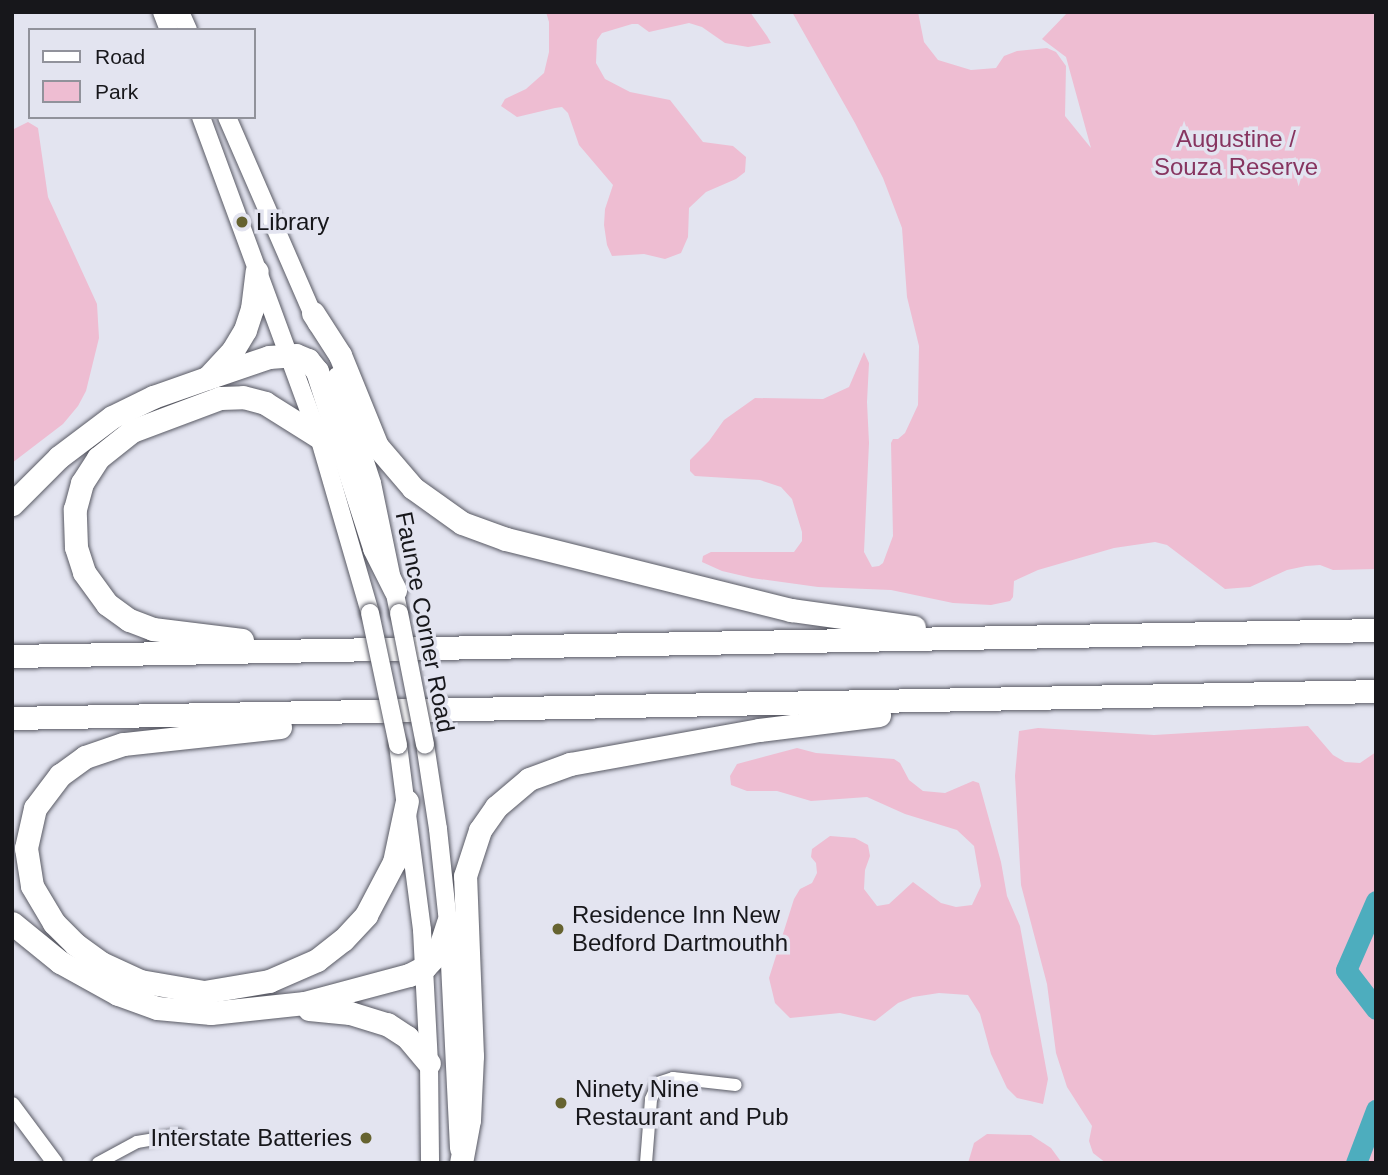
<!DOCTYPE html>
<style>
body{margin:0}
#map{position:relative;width:1388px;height:1175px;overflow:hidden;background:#e3e4f0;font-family:Helvetica,sans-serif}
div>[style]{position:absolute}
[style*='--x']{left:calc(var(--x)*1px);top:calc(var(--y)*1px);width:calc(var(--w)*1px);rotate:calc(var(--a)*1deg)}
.green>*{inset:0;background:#eebdd2}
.river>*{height:21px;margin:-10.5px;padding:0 10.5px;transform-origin:10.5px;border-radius:10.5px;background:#4dadbe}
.roads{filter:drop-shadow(0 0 2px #595a64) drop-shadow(0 0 2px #595a64)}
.minor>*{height:12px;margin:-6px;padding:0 6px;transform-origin:6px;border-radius:6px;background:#fff}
.tertiary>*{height:16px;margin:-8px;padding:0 8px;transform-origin:8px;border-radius:8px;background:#fff}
.secondary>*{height:18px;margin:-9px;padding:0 9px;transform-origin:9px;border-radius:9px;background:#fff}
.motorway>*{height:23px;margin:-11.5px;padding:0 11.5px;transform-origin:11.5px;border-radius:11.5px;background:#fff}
.bridges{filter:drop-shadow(0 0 2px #595a64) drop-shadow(0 0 2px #595a64)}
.secondary-bridge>*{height:18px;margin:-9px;padding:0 9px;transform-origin:9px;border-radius:9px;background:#fff}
.dots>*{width:19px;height:19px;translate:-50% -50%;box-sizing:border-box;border:4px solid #e3e4f0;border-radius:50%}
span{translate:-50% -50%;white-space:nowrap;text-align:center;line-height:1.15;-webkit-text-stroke:7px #e3e4f0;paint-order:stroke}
.park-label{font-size:24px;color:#873560}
.poi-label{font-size:24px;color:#17171b}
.left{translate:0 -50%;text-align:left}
.right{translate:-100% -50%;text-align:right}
.street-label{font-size:24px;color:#17171b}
.frame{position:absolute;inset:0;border:14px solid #17171b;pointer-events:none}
.legend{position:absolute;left:28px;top:28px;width:228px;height:91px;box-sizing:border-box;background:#e3e4f0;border:2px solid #91929b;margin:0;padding:9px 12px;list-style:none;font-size:21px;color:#17171b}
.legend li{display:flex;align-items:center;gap:14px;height:35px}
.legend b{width:35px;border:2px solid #91929b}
</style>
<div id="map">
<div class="green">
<i style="clip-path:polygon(546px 12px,750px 12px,767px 36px,771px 43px,748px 47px,725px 43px,702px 27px,689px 23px,649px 32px,638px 24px,632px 24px,602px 33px,597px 40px,596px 63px,605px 79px,630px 92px,670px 100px,703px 142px,733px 146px,746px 157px,745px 172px,736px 179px,706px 192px,689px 208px,688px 237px,681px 253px,665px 259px,644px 254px,612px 256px,607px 245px,604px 225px,605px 209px,613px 185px,579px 145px,568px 113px,562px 107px,555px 108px,517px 117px,501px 106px,505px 99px,526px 89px,544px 73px,549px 52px,549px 22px)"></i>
<i style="clip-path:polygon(792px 12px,918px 12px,924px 42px,938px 60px,971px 70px,996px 68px,1004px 56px,1017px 51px,1047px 48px,1056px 52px,1066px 66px,1065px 116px,1091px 148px,1066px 57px,1042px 39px,1068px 12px,1376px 12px,1376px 569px,1333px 570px,1320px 565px,1306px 566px,1287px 570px,1250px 587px,1225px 589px,1167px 545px,1155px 542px,1114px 548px,1038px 570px,1014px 581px,1013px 597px,1010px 601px,991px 605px,953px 603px,891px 590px,818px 587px,752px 578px,722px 571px,702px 562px,703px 556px,711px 552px,794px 552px,802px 541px,802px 532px,792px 499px,781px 487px,760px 480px,695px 476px,690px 471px,690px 460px,709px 441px,724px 420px,755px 398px,823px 399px,849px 387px,864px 352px,869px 363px,867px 402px,869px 443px,864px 552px,872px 567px,879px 566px,883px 563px,893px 536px,891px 443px,893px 439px,898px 439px,905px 433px,918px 405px,919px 346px,907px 297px,902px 228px,883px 178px,855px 123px)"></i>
<i style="clip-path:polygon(28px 122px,38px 128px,48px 197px,97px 304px,99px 338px,86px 391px,78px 406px,63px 424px,12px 463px,12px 130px)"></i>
<i style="clip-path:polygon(1308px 726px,1333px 755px,1345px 762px,1360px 763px,1376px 752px,1376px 1163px,1106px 1163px,1093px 1153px,1089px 1141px,1092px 1126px,1067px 1087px,1056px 1053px,1047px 984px,1021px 885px,1015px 776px,1019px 731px,1038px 728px,1154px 735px)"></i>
<i style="clip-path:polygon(797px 748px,816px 753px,894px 759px,900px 763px,909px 780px,923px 791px,945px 793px,973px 781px,979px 783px,1001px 862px,1007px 896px,1020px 926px,1048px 1079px,1043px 1104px,1017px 1098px,1007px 1088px,991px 1054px,980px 1014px,968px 995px,939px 993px,913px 997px,898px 1003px,875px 1021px,840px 1013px,790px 1018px,775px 1003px,769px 978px,794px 899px,800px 889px,812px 883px,817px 873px,816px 863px,811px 857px,812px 849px,830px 836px,855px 838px,868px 845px,870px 856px,865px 870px,864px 889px,877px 906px,889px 904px,913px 882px,941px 903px,956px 907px,972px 905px,981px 886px,974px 846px,957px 830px,905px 814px,867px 797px,811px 801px,777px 791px,747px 791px,731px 785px,730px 776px,737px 764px)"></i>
<i style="clip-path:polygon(987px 1134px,1031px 1135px,1051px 1148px,1062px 1163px,968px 1163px,974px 1143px)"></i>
</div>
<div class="river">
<i style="--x:1376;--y:901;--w:75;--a:113.5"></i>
<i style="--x:1346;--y:970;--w:49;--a:52.4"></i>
<i style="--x:1356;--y:1163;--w:57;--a:-69.3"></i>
</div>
<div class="roads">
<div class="minor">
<i style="--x:98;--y:1163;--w:44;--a:-28.3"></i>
<i style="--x:137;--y:1142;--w:43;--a:-9.5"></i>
<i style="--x:646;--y:1163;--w:64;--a:-85.5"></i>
<i style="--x:651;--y:1099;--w:17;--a:-66"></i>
<i style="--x:658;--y:1083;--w:16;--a:-18"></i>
<i style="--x:673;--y:1078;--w:63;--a:6.3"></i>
</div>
<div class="tertiary">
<i style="--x:12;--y:1105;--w:72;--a:53.4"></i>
</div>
<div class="secondary">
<i style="--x:162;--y:12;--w:19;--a:69"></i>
<i style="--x:180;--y:12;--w:20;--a:66"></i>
<i style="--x:201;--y:117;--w:341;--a:69.8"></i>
<i style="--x:319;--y:437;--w:183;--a:73.8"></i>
<i style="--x:227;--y:117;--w:226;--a:66.5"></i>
<i style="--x:337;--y:376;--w:113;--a:71.9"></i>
<i style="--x:372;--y:483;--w:133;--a:78.3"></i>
<i style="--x:425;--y:744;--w:86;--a:81.3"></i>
<i style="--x:438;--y:829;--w:95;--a:83.9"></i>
<i style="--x:448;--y:923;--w:226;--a:87.2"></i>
<i style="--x:398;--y:745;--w:187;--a:82.6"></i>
<i style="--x:422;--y:930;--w:133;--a:87"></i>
<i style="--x:429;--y:1063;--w:100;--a:89.4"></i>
</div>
<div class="motorway">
<i style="--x:313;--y:313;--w:50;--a:57.3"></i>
<i style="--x:340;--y:355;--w:98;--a:67.9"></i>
<i style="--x:377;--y:446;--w:55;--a:49.4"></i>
<i style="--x:413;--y:488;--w:60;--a:35.5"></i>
<i style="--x:462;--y:523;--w:47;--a:20"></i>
<i style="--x:506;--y:539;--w:294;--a:14"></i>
<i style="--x:791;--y:610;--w:124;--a:7.9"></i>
<i style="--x:209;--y:376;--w:35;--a:-47"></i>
<i style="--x:233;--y:350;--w:23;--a:-59"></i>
<i style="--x:245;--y:330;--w:22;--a:-72"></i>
<i style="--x:252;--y:309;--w:38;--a:-83"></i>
<i style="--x:12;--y:504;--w:66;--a:-45"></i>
<i style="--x:59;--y:457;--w:66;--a:-37"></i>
<i style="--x:112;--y:417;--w:46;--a:-26"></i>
<i style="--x:153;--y:397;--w:57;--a:-19.4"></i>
<i style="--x:207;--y:378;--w:65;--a:-18.7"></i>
<i style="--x:269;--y:357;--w:27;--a:-4"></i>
<i style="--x:296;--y:355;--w:13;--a:23"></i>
<i style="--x:308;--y:360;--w:14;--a:51"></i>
<i style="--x:317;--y:371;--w:186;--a:72.1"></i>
<i style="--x:374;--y:548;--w:47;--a:63.4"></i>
<i style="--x:242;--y:640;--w:90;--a:-173"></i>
<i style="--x:153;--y:629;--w:26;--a:-159"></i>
<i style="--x:129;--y:620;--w:27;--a:-144"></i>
<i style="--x:107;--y:604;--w:39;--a:-126"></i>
<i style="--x:84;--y:572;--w:26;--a:-108"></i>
<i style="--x:76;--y:547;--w:38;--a:-92"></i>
<i style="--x:75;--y:509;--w:27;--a:-75"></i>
<i style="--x:82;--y:483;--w:30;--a:-57"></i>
<i style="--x:98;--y:458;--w:43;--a:-38.5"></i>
<i style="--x:132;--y:431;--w:94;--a:-20.6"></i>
<i style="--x:220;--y:398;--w:23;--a:-2"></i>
<i style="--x:243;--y:397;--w:23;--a:15"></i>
<i style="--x:265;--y:403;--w:64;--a:32.2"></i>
<i style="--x:12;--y:656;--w:1364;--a:-1.09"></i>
<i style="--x:12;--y:718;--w:1364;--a:-1.13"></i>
<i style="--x:280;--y:727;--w:158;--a:173.8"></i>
<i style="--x:123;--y:744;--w:40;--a:161.1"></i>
<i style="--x:85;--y:757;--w:31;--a:144"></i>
<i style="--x:60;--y:775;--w:41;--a:127.1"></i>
<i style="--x:35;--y:808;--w:41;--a:102.7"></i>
<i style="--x:26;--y:848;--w:38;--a:81"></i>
<i style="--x:32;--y:886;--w:43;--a:59.3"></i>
<i style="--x:54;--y:923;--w:30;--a:45"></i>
<i style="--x:75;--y:944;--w:32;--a:36"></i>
<i style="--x:101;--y:963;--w:43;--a:24.8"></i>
<i style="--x:140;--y:981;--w:65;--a:9.8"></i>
<i style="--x:204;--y:992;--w:66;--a:-9.6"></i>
<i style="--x:269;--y:981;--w:52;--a:-23.6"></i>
<i style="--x:317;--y:960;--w:33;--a:-38"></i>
<i style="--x:343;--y:940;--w:34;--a:-47"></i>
<i style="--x:366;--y:915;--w:60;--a:-62.2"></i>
<i style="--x:394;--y:862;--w:62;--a:-78"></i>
<i style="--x:12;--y:923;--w:62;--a:39.1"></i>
<i style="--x:60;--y:962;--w:66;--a:28.9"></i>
<i style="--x:118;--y:994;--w:41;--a:19.7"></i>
<i style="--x:157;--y:1008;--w:54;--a:5.3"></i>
<i style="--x:211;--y:1013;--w:94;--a:-6.1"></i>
<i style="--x:304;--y:1003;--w:109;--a:-14.9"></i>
<i style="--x:409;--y:975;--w:18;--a:-27"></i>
<i style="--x:425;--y:967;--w:19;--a:-47"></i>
<i style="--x:438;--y:953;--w:32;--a:-72"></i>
<i style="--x:309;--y:1009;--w:41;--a:5.6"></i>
<i style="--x:350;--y:1013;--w:39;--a:17"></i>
<i style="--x:387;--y:1024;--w:24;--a:33"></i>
<i style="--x:407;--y:1037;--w:34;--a:50"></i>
<i style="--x:461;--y:1163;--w:44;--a:-79.5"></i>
<i style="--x:469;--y:1120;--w:64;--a:-87.3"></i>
<i style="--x:472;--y:1056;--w:180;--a:-92.2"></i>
<i style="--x:465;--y:876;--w:48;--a:-71.9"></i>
<i style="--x:480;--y:830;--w:28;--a:-55"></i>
<i style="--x:496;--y:807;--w:43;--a:-40.3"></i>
<i style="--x:529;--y:779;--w:44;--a:-20.1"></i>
<i style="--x:570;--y:764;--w:192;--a:-10.2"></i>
<i style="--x:759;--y:730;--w:121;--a:-7.1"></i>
</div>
</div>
<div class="bridges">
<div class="secondary-bridge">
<i style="--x:370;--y:613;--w:135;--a:78"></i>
<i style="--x:399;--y:613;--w:134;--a:78.8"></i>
</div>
</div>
<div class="dots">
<i style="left:242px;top:222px;background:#666330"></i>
<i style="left:558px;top:929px;background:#666330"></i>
<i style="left:561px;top:1103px;background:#666330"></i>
<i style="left:366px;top:1138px;background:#666330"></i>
</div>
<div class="park-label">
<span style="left:1236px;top:153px">Augustine /<br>Souza Reserve</span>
</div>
<div class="poi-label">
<span class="left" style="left:256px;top:222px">Library</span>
<span class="left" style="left:572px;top:929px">Residence Inn New<br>Bedford Dartmouthh</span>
<span class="left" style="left:575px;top:1103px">Ninety Nine<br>Restaurant and Pub</span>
<span class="right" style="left:352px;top:1138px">Interstate Batteries</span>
</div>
<div class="street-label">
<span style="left:425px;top:622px;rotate:79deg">Faunce Corner Road</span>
</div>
<div class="frame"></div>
<ul class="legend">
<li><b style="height:9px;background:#fff"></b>Road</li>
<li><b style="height:19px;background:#eebdd2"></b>Park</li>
</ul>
</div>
